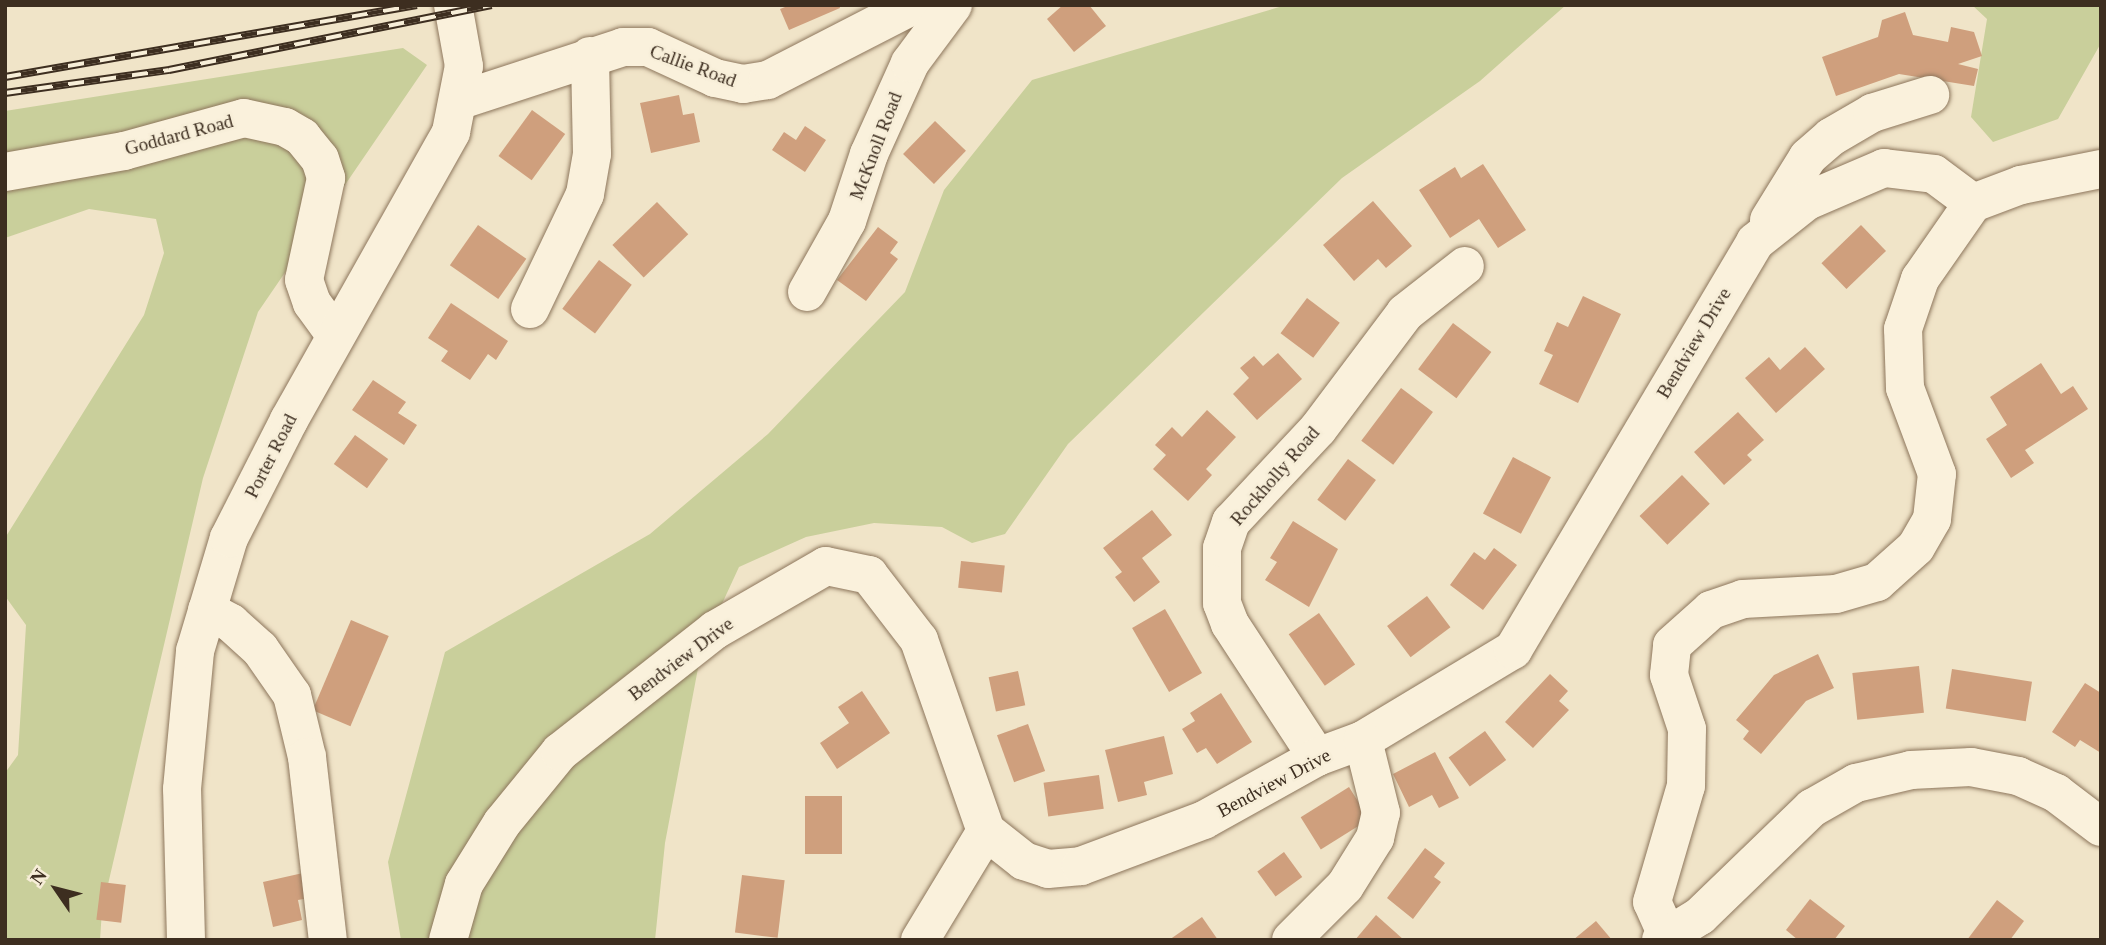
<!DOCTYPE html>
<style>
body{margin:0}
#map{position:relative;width:2106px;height:945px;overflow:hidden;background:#f0e4c8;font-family:"Times New Roman",serif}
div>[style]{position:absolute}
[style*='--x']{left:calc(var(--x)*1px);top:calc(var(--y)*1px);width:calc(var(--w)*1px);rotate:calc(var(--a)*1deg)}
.green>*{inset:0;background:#c9cf9b}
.building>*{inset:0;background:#cf9f7d;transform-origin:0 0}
.roads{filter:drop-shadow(0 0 2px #8d765c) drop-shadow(0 0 2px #8d765c)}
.minor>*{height:38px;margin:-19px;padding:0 19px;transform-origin:19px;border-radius:19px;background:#faf1dc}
.rail>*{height:8px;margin-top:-4px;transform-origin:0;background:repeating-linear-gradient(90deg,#f7eed8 0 16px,#3d2e20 0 32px);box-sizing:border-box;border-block:2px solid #3d2e20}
span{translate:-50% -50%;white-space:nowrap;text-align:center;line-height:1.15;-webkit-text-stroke:5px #f7eed8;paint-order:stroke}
.street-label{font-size:19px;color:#3d2e20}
.frame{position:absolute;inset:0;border:7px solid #3d2e20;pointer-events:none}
.north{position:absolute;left:21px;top:854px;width:70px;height:70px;-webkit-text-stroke:5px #f7eed8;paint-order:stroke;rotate:305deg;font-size:19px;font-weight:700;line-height:28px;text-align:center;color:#3d2e20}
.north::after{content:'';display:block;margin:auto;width:24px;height:32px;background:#3d2e20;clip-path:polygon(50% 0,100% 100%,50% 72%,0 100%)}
</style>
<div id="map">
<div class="green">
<i style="clip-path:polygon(1286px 5px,1566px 5px,1480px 81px,1342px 178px,1068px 444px,1005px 534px,972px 543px,942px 527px,874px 523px,806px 537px,739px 567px,702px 647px,665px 843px,655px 940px,401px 940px,388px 862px,445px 652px,650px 534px,768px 434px,905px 292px,944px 190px,1032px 80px)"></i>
<i style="clip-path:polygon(1972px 5px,2101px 5px,2101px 43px,2058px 119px,1993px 142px,1971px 117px,1987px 19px)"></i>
<i style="clip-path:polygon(403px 48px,427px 65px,258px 312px,203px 478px,102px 910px,100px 940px,5px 940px,5px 773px,18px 755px,26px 625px,5px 596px,5px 538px,144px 315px,164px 253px,156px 219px,89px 209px,5px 238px,5px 111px)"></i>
</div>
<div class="building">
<i style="clip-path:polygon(790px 5px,839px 5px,840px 8px,789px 30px,780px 9px)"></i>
<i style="clip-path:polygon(1063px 5px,1089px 5px,1106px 26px,1074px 52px,1047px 19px)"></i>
<i style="clip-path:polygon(1905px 12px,1913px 35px,1948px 42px,1951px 27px,1974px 32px,1982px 56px,1958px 64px,1978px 69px,1974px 86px,1899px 74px,1836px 96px,1822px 57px,1878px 37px,1882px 20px)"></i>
<i style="clip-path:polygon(679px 95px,683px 115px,694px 113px,700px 142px,651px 153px,640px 103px)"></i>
<i style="left:532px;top:110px;width:41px;height:57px;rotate:36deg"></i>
<i style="left:935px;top:121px;width:43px;height:46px;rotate:44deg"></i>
<i style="clip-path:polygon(805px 126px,826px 140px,805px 172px,772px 150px,784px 132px,796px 140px)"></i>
<i style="clip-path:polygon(1483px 164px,1526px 230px,1498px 248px,1479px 219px,1450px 238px,1419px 190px,1455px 167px,1461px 178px)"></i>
<i style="clip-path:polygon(1373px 201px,1412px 246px,1386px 268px,1378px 259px,1354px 281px,1323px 245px)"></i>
<i style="left:657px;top:202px;width:45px;height:62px;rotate:46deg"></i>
<i style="left:478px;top:225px;width:59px;height:49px;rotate:35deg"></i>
<i style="left:1861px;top:225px;width:36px;height:55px;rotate:46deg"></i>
<i style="clip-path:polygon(878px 227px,898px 242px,890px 253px,898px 259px,866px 301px,837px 280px)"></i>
<i style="left:599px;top:260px;width:41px;height:61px;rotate:37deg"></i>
<i style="clip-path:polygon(1583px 296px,1621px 314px,1578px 403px,1539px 384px,1553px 355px,1544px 351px,1557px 322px,1568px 327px)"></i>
<i style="left:1307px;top:298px;width:41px;height:44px;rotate:37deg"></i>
<i style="clip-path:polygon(451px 303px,508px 341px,496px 360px,488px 354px,470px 380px,441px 361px,448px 351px,428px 338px)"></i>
<i style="left:1453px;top:323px;width:48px;height:58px;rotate:37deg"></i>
<i style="clip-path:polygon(1805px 347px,1825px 369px,1776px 413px,1745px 378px,1769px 357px,1780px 370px)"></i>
<i style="clip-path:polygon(1278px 353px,1302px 379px,1257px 420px,1233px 394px,1249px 378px,1240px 368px,1254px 356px,1263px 366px)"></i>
<i style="clip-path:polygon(2041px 363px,2061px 394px,2073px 386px,2088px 409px,2025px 450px,2034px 463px,2011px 478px,1986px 439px,2007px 425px,1990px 397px)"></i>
<i style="clip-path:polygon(373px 380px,406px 402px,398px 413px,417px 425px,404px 445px,352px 410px)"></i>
<i style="left:1401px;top:388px;width:40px;height:66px;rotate:37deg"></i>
<i style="clip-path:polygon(1207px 410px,1236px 437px,1206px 469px,1212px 475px,1188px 501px,1153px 469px,1166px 455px,1155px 445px,1172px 427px,1182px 437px)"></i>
<i style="clip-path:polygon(1738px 412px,1764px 440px,1747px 455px,1752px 460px,1724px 485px,1694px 452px)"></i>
<i style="left:355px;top:435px;width:41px;height:36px;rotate:36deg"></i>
<i style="left:1513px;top:457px;width:43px;height:64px;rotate:28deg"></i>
<i style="left:1348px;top:459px;width:35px;height:51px;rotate:37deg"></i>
<i style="left:1682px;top:475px;width:40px;height:59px;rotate:46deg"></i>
<i style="clip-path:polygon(1152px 510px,1172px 535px,1142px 558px,1160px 582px,1134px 602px,1115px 577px,1122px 572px,1103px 548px)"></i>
<i style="clip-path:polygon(1293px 521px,1338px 549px,1309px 607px,1265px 580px,1277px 562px,1270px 558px)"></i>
<i style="clip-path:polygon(1494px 548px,1517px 565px,1483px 610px,1450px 585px,1474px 552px,1485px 560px)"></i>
<i style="left:961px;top:561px;width:44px;height:27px;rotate:6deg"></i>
<i style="left:1427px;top:596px;width:39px;height:50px;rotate:53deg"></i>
<i style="left:1165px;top:609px;width:74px;height:38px;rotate:60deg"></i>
<i style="left:1319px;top:613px;width:63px;height:37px;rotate:55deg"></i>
<i style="left:351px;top:620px;width:41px;height:98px;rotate:23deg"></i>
<i style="clip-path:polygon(1818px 654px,1834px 688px,1806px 701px,1761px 754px,1743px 739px,1749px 731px,1736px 720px,1774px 675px)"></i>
<i style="left:1919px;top:666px;width:47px;height:67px;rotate:84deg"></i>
<i style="left:1952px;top:669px;width:81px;height:40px;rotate:9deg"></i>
<i style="left:1018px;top:671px;width:35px;height:30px;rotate:78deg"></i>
<i style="clip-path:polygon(1550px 674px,1568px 691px,1559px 701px,1569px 710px,1533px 748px,1505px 722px)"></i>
<i style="clip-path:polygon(2085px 683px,2101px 693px,2101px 753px,2080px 740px,2075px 747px,2052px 732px)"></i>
<i style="clip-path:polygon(862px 691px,890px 733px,837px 769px,820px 743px,849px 723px,838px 707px)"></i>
<i style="clip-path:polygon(1221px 693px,1252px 742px,1217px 764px,1206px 748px,1197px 753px,1182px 729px,1195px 721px,1190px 713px)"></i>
<i style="left:1028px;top:724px;width:50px;height:33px;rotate:70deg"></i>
<i style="left:1485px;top:731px;width:36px;height:45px;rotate:54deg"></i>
<i style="clip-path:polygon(1164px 736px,1173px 774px,1144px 782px,1147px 795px,1118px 802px,1105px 750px)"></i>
<i style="clip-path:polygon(1435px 752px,1459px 798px,1439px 808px,1432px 795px,1409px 807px,1393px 774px)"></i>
<i style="left:1099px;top:775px;width:34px;height:56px;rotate:82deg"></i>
<i style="left:1349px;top:787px;width:38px;height:57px;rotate:58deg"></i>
<i style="left:805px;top:796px;width:37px;height:58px"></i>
<i style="clip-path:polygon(1425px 848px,1445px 863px,1434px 877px,1441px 882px,1413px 919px,1387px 898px)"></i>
<i style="left:1284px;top:852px;width:31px;height:33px;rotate:54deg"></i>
<i style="clip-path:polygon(303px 873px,309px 898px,298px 900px,302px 920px,273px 927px,263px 882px)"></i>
<i style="left:742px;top:875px;width:43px;height:58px;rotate:7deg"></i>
<i style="left:101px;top:882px;width:25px;height:38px;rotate:7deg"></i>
<i style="clip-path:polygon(1810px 899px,1845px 926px,1834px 940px,1798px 940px,1786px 930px)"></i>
<i style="clip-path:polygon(1997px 900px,2024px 921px,2010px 940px,1967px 940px)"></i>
<i style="clip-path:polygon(1376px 915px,1404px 940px,1355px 940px)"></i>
<i style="clip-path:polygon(1202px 917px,1218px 940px,1169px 940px)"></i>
<i style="clip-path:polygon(1596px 921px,1612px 940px,1573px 940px)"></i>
</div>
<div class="roads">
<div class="minor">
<i style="--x:461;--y:100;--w:170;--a:-18.1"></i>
<i style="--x:623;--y:47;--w:25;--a:0"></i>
<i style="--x:648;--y:47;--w:74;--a:24.8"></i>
<i style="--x:715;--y:78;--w:29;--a:12"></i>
<i style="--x:743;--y:84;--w:25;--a:-9"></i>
<i style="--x:768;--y:80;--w:164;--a:-27.2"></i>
<i style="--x:5;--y:172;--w:121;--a:-10"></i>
<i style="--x:124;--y:151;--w:124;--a:-15.4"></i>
<i style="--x:244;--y:118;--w:42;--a:12.4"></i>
<i style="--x:285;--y:127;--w:20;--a:30"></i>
<i style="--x:302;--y:137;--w:28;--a:51"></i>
<i style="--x:320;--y:159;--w:20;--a:72"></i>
<i style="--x:326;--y:178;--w:104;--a:102.2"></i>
<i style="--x:304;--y:280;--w:24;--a:71"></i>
<i style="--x:312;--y:303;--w:39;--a:54"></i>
<i style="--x:1973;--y:203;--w:51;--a:-20.6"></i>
<i style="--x:2021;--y:185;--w:82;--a:-11.3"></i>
<i style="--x:1769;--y:220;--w:74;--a:-58.2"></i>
<i style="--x:1808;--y:157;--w:30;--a:-41"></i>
<i style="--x:1831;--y:137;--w:48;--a:-30.3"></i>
<i style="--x:1872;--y:113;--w:61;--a:-17.2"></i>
<i style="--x:807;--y:292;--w:81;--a:-60.6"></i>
<i style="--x:847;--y:221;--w:71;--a:-71.8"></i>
<i style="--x:869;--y:154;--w:100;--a:-65.7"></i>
<i style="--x:910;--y:63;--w:72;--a:-53.4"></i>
<i style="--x:530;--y:309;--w:127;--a:-64.4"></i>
<i style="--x:585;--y:194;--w:41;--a:-80.1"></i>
<i style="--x:592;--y:154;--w:98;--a:-91.2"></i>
<i style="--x:207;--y:610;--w:27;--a:28"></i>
<i style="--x:231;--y:623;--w:39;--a:42"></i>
<i style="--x:260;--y:649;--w:56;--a:55.2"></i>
<i style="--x:292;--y:695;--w:64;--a:76.4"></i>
<i style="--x:307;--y:757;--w:184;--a:83.5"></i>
<i style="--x:1317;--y:757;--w:159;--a:-123.2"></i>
<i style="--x:1230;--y:624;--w:22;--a:-111"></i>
<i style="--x:1222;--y:603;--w:55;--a:-90"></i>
<i style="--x:1222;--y:548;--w:28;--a:-71"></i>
<i style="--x:1231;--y:522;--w:127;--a:-46.9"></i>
<i style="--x:1318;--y:429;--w:145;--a:-53.1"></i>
<i style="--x:1405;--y:313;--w:76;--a:-38.1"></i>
<i style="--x:1666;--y:933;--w:34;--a:-114"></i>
<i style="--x:1652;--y:902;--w:121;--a:-73.7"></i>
<i style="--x:1686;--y:786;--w:57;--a:-89"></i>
<i style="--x:1687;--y:729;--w:57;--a:-108.4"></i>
<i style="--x:1669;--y:675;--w:30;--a:-84"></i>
<i style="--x:1672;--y:645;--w:52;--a:-41.9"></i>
<i style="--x:1711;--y:610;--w:34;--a:-19"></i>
<i style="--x:1743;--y:599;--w:93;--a:-3.1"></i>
<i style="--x:1836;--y:594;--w:43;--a:-16.3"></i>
<i style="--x:1877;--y:582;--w:52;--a:-41.9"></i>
<i style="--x:1916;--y:547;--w:32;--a:-60"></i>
<i style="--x:1932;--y:519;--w:45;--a:-83.7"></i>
<i style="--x:1937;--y:474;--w:92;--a:-110.4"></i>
<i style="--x:1905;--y:388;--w:59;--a:-91.9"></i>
<i style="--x:1903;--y:329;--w:53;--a:-71.2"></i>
<i style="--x:1920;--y:279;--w:93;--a:-55.1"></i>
<i style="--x:186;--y:940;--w:151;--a:-91.5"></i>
<i style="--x:182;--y:789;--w:139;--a:-84.6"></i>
<i style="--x:195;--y:651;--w:118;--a:-73.3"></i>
<i style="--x:229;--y:538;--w:132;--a:-63"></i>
<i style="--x:289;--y:420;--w:330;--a:-60.6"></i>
<i style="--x:451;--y:132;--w:67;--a:-78.9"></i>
<i style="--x:464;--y:66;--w:62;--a:-100.2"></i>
<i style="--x:448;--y:940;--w:58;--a:-74.1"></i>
<i style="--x:464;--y:884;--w:72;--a:-58.1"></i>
<i style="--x:502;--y:823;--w:92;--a:-50.8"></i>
<i style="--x:560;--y:752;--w:197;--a:-38.2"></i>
<i style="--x:715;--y:630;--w:128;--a:-30"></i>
<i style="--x:826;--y:566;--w:44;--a:11.8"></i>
<i style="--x:869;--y:575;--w:82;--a:52.4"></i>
<i style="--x:919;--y:640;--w:202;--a:70.7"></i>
<i style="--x:986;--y:831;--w:48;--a:38.3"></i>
<i style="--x:1024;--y:861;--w:25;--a:18"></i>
<i style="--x:1048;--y:869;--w:33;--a:-5"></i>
<i style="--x:1081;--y:866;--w:131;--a:-20.5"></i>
<i style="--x:1204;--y:820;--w:129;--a:-29.1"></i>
<i style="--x:1317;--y:757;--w:49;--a:-20.3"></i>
<i style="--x:1363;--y:740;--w:175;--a:-31"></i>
<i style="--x:1513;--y:650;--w:474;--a:-59.3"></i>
<i style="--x:1755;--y:242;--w:66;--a:-38.3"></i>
<i style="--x:1807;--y:201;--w:84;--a:-23.2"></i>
<i style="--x:1884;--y:168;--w:50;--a:6.8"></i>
<i style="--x:1934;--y:174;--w:49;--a:36.6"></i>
<i style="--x:920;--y:940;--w:127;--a:-58.8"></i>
<i style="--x:1291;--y:940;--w:76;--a:-45"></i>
<i style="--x:1345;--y:886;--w:57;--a:-58"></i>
<i style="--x:1375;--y:838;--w:26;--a:-77"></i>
<i style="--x:1381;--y:813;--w:75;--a:-103.9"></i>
<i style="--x:1661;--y:940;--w:46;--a:-31.6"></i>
<i style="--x:1700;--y:916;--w:156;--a:-44"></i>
<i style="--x:1812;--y:808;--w:51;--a:-29.6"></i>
<i style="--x:1856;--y:783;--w:57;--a:-13.3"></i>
<i style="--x:1911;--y:770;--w:60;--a:-2.9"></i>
<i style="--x:1971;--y:767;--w:48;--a:10.8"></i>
<i style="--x:2018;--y:776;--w:42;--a:24.1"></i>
<i style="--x:2056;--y:793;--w:56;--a:37.1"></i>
</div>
</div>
<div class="rail">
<i style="--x:5;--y:77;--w:418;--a:-9.9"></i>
<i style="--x:5;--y:93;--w:166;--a:-8"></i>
<i style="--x:169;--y:70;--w:329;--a:-11.4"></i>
</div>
<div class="street-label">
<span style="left:693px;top:66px;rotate:20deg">Callie Road</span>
<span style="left:179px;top:135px;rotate:-15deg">Goddard Road</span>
<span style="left:876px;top:146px;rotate:-69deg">McKnoll Road</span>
<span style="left:1694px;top:343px;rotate:-59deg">Bendview Drive</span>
<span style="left:271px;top:456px;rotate:-63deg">Porter Road</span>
<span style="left:1275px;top:476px;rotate:-49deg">Rockholly Road</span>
<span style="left:681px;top:659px;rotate:-37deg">Bendview Drive</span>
<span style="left:1274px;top:783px;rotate:-28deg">Bendview Drive</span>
</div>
<div class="frame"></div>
<div class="north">N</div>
</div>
